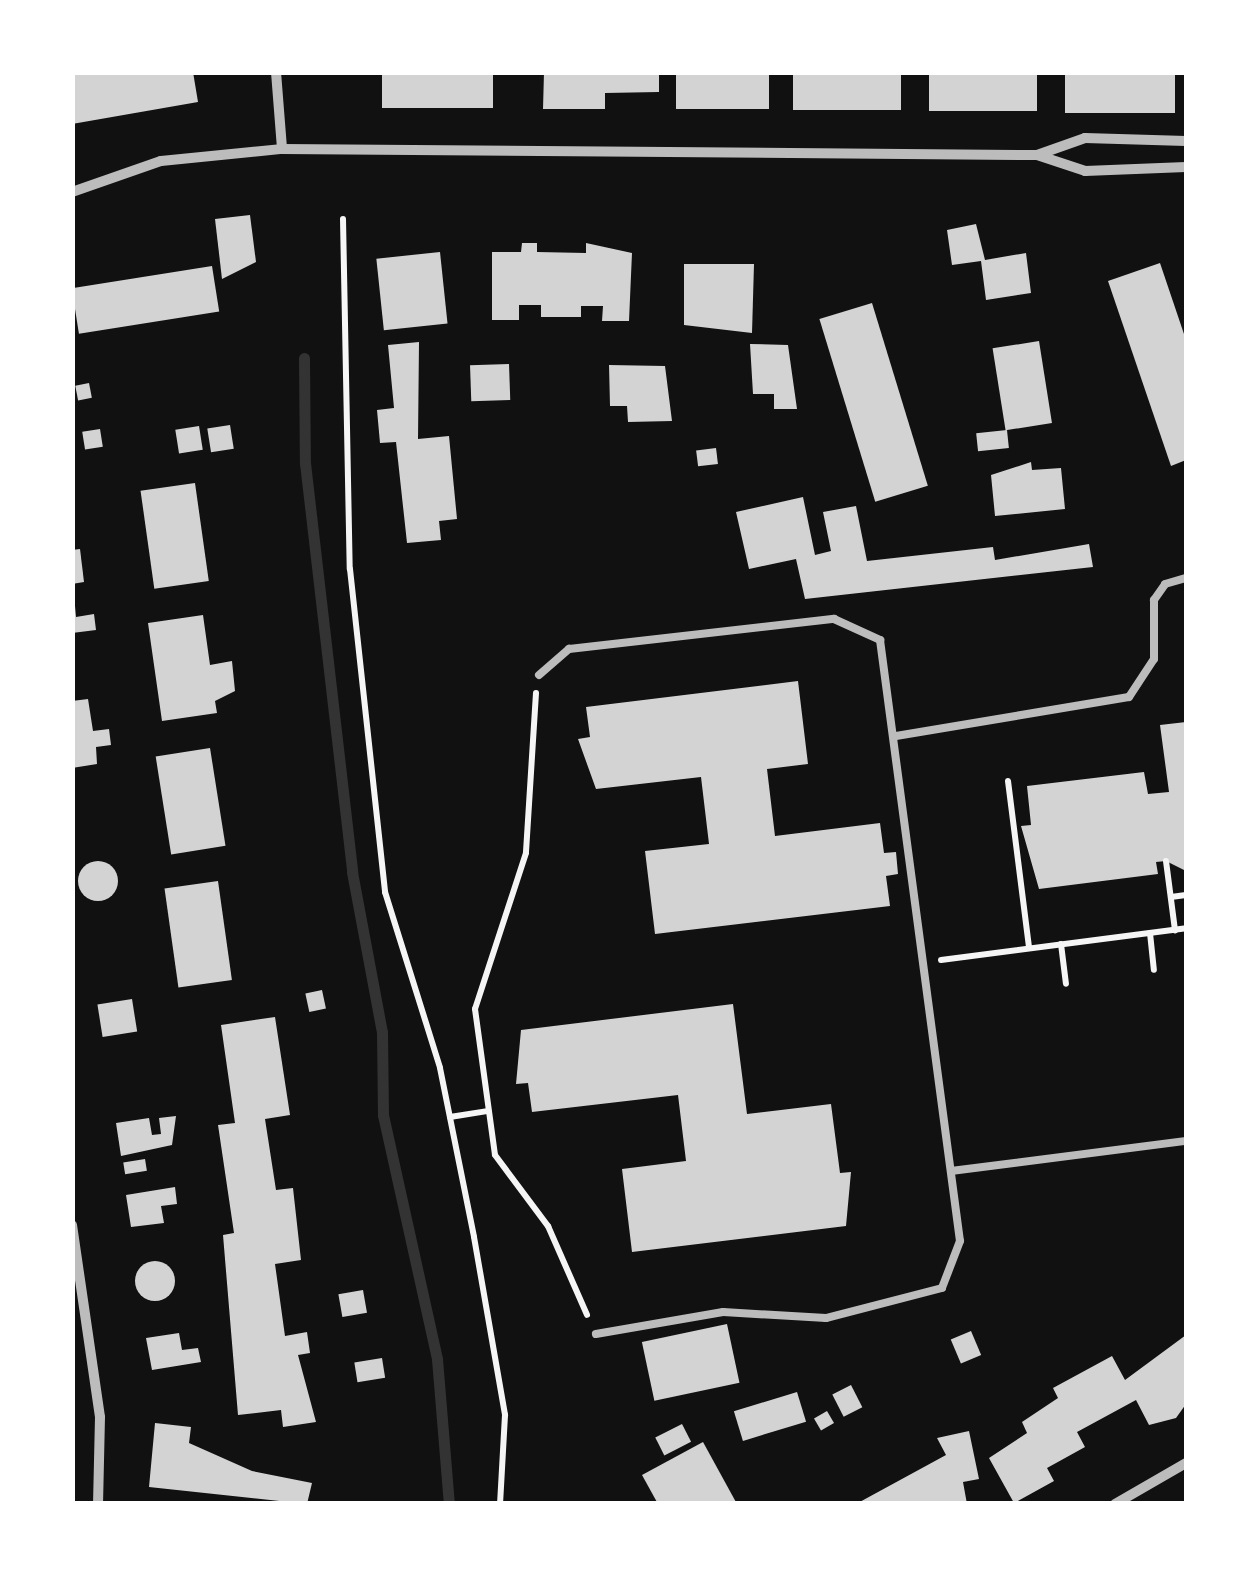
<!DOCTYPE html>
<style>
body{margin:0}
#map{position:relative;width:1259px;height:1576px;overflow:hidden;background:#111;font-family:Georgia,serif}
div>[style]{position:absolute}
[style*='--x']{left:calc(var(--x)*1px);top:calc(var(--y)*1px);width:calc(var(--w)*1px);rotate:calc(var(--a)*1deg)}
.stream>*{height:11px;margin:-5.5px;padding:0 5.5px;transform-origin:5.5px;border-radius:5.5px;background:#333}
.building>*{inset:0;background:#d3d3d3;transform-origin:0 0}
.round{border-radius:50%}
.path>*{height:6px;margin:-3px;padding:0 3px;transform-origin:3px;border-radius:3px;background:#f5f5f5}
.service>*{height:8px;margin:-4px;padding:0 4px;transform-origin:4px;border-radius:4px;background:#bcbcbc}
.minor>*{height:10px;margin:-5px;padding:0 5px;transform-origin:5px;border-radius:5px;background:#bcbcbc}
span{translate:-50% -50%;white-space:nowrap;text-align:center;line-height:1.15;-webkit-text-stroke:10px #fff;paint-order:stroke}
.frame{position:absolute;inset:0;border:75px solid #fff;pointer-events:none}
</style>
<div id="map">
<div class="stream">
<i style="--x:304;--y:358;--w:105;--a:89.5"></i>
<i style="--x:305;--y:463;--w:412;--a:83.4"></i>
<i style="--x:352;--y:872;--w:163;--a:79.4"></i>
<i style="--x:382;--y:1032;--w:83;--a:89.3"></i>
<i style="--x:383;--y:1115;--w:250;--a:77.5"></i>
<i style="--x:437;--y:1359;--w:145;--a:85.3"></i>
</div>
<div class="building">
<i style="clip-path:polygon(72px 72px,193px 72px,198px 102px,72px 124px)"></i>
<i style="left:382px;top:72px;width:111px;height:36px"></i>
<i style="clip-path:polygon(544px 72px,659px 72px,659px 92px,605px 93px,605px 109px,543px 109px)"></i>
<i style="left:676px;top:72px;width:93px;height:37px"></i>
<i style="left:793px;top:72px;width:108px;height:38px"></i>
<i style="left:929px;top:72px;width:108px;height:39px"></i>
<i style="left:1065px;top:72px;width:110px;height:41px"></i>
<i style="clip-path:polygon(250px 215px,256px 262px,222px 279px,215px 219px)"></i>
<i style="clip-path:polygon(976px 224px,985px 260px,1026px 253px,1031px 293px,986px 300px,981px 261px,952px 265px,947px 230px)"></i>
<i style="clip-path:polygon(522px 243px,537px 243px,537px 252px,586px 253px,586px 243px,632px 253px,629px 321px,602px 321px,603px 306px,581px 306px,581px 317px,541px 317px,541px 305px,519px 305px,519px 320px,492px 320px,492px 252px,521px 252px)"></i>
<i style="left:440px;top:252px;width:72px;height:64px;rotate:84deg"></i>
<i style="clip-path:polygon(1160px 263px,1186px 340px,1186px 460px,1171px 466px,1108px 281px)"></i>
<i style="clip-path:polygon(684px 264px,754px 264px,752px 333px,684px 325px)"></i>
<i style="left:212px;top:266px;width:46px;height:142px;rotate:81deg"></i>
<i style="left:872px;top:303px;width:191px;height:55px;rotate:73deg"></i>
<i style="left:1039px;top:341px;width:83px;height:47px;rotate:81deg"></i>
<i style="clip-path:polygon(419px 342px,418px 439px,449px 436px,457px 519px,439px 521px,441px 540px,407px 543px,396px 442px,380px 443px,377px 410px,394px 408px,388px 345px)"></i>
<i style="clip-path:polygon(750px 344px,788px 345px,797px 409px,774px 409px,774px 394px,753px 394px)"></i>
<i style="left:509px;top:364px;width:36px;height:39px;rotate:88deg"></i>
<i style="clip-path:polygon(609px 365px,665px 366px,672px 421px,628px 422px,627px 406px,610px 406px)"></i>
<i style="left:89px;top:383px;width:15px;height:14px;rotate:79deg"></i>
<i style="left:230px;top:425px;width:24px;height:23px;rotate:81deg"></i>
<i style="left:199px;top:426px;width:24px;height:24px;rotate:81deg"></i>
<i style="left:100px;top:429px;width:18px;height:18px;rotate:81deg"></i>
<i style="left:1007px;top:430px;width:18px;height:31px;rotate:84deg"></i>
<i style="left:716px;top:448px;width:16px;height:20px;rotate:83deg"></i>
<i style="clip-path:polygon(1031px 462px,1032px 470px,1061px 468px,1065px 509px,995px 516px,991px 475px)"></i>
<i style="left:195px;top:483px;width:99px;height:55px;rotate:82deg"></i>
<i style="clip-path:polygon(803px 497px,815px 555px,831px 551px,823px 512px,856px 506px,867px 561px,993px 547px,995px 560px,1089px 544px,1093px 567px,805px 599px,796px 559px,749px 569px,736px 512px)"></i>
<i style="clip-path:polygon(80px 549px,84px 582px,72px 584px,72px 550px)"></i>
<i style="clip-path:polygon(75px 606px,76px 617px,94px 614px,96px 630px,72px 633px)"></i>
<i style="clip-path:polygon(203px 615px,210px 665px,232px 661px,235px 691px,215px 701px,217px 713px,162px 721px,148px 623px)"></i>
<i style="clip-path:polygon(798px 681px,808px 764px,767px 769px,775px 836px,880px 823px,884px 853px,896px 852px,898px 874px,886px 876px,890px 906px,655px 934px,645px 851px,709px 844px,701px 777px,596px 789px,578px 739px,590px 737px,586px 707px)"></i>
<i style="clip-path:polygon(88px 699px,93px 731px,109px 729px,111px 745px,96px 747px,97px 764px,72px 768px,72px 701px)"></i>
<i style="clip-path:polygon(1186px 722px,1186px 871px,1166px 861px,1156px 862px,1158px 874px,1039px 889px,1021px 826px,1031px 825px,1027px 786px,1144px 772px,1148px 794px,1169px 792px,1160px 725px)"></i>
<i style="left:210px;top:748px;width:99px;height:55px;rotate:81deg"></i>
<i class="round" style="left:78px;top:861px;width:40px;height:40px"></i>
<i style="left:218px;top:881px;width:100px;height:54px;rotate:82deg"></i>
<i style="left:322px;top:990px;width:19px;height:17px;rotate:78deg"></i>
<i style="left:132px;top:999px;width:33px;height:35px;rotate:81deg"></i>
<i style="clip-path:polygon(733px 1004px,747px 1114px,831px 1104px,840px 1173px,851px 1172px,846px 1226px,632px 1252px,622px 1169px,686px 1161px,678px 1095px,532px 1112px,528px 1083px,516px 1084px,521px 1030px)"></i>
<i style="clip-path:polygon(275px 1017px,290px 1115px,265px 1119px,276px 1190px,293px 1188px,301px 1260px,275px 1264px,285px 1336px,307px 1332px,310px 1353px,298px 1355px,316px 1422px,283px 1427px,281px 1410px,238px 1415px,223px 1235px,234px 1233px,218px 1125px,235px 1123px,221px 1025px)"></i>
<i style="clip-path:polygon(176px 1116px,172px 1145px,121px 1156px,116px 1123px,149px 1118px,152px 1135px,161px 1134px,159px 1118px)"></i>
<i style="left:145px;top:1159px;width:12px;height:22px;rotate:81deg"></i>
<i style="clip-path:polygon(175px 1187px,177px 1204px,161px 1206px,164px 1223px,131px 1227px,126px 1195px)"></i>
<i class="round" style="left:135px;top:1261px;width:40px;height:40px"></i>
<i style="left:363px;top:1290px;width:23px;height:25px;rotate:80deg"></i>
<i style="left:727px;top:1324px;width:60px;height:87px;rotate:78deg"></i>
<i style="left:971px;top:1331px;width:26px;height:22px;rotate:67deg"></i>
<i style="clip-path:polygon(179px 1333px,182px 1350px,198px 1348px,201px 1362px,152px 1370px,146px 1338px)"></i>
<i style="clip-path:polygon(1186px 1335px,1186px 1404px,1176px 1418px,1149px 1425px,1136px 1400px,1077px 1432px,1085px 1447px,1047px 1468px,1054px 1481px,1014px 1503px,989px 1458px,1027px 1433px,1022px 1422px,1058px 1398px,1053px 1388px,1112px 1356px,1125px 1380px)"></i>
<i style="left:382px;top:1358px;width:20px;height:28px;rotate:81deg"></i>
<i style="left:851px;top:1385px;width:25px;height:21px;rotate:63deg"></i>
<i style="left:797px;top:1392px;width:31px;height:66px;rotate:73deg"></i>
<i style="left:827px;top:1411px;width:14px;height:15px;rotate:60deg"></i>
<i style="clip-path:polygon(155px 1423px,191px 1427px,189px 1443px,252px 1471px,312px 1483px,307px 1504px,149px 1487px)"></i>
<i style="left:682px;top:1424px;width:20px;height:30px;rotate:63deg"></i>
<i style="clip-path:polygon(969px 1431px,979px 1479px,963px 1482px,967px 1504px,856px 1504px,946px 1455px,937px 1438px)"></i>
<i style="clip-path:polygon(703px 1442px,737px 1504px,658px 1504px,642px 1475px)"></i>
</div>
<div class="path">
<i style="--x:343;--y:219;--w:350;--a:88.9"></i>
<i style="--x:350;--y:569;--w:325;--a:83.8"></i>
<i style="--x:385;--y:892;--w:184;--a:72.6"></i>
<i style="--x:440;--y:1068;--w:172;--a:78.6"></i>
<i style="--x:474;--y:1237;--w:181;--a:80.1"></i>
<i style="--x:505;--y:1415;--w:89;--a:93.2"></i>
<i style="--x:536;--y:693;--w:160;--a:93.6"></i>
<i style="--x:526;--y:853;--w:164;--a:108.1"></i>
<i style="--x:475;--y:1009;--w:147;--a:82.2"></i>
<i style="--x:495;--y:1155;--w:89;--a:53.3"></i>
<i style="--x:548;--y:1226;--w:97;--a:66.3"></i>
<i style="--x:1008;--y:781;--w:168;--a:82.8"></i>
<i style="--x:1166;--y:861;--w:70;--a:82.6"></i>
<i style="--x:1171;--y:897;--w:15;--a:-8"></i>
<i style="--x:1150;--y:933;--w:37;--a:84"></i>
<i style="--x:1061;--y:944;--w:40;--a:82.9"></i>
<i style="--x:941;--y:960;--w:247;--a:-7.4"></i>
<i style="--x:450;--y:1117;--w:39;--a:-9"></i>
</div>
<div class="service">
<i style="--x:539;--y:675;--w:40;--a:-41"></i>
<i style="--x:569;--y:649;--w:267;--a:-6.5"></i>
<i style="--x:834;--y:619;--w:51;--a:24.5"></i>
<i style="--x:880;--y:640;--w:606;--a:82.42"></i>
<i style="--x:960;--y:1241;--w:50;--a:111"></i>
<i style="--x:942;--y:1288;--w:120;--a:165.5"></i>
<i style="--x:826;--y:1318;--w:103;--a:-176.7"></i>
<i style="--x:723;--y:1312;--w:129;--a:170.2"></i>
<i style="--x:896;--y:736;--w:236;--a:-9.5"></i>
<i style="--x:1129;--y:697;--w:45;--a:-56.7"></i>
<i style="--x:1154;--y:659;--w:59;--a:-90"></i>
<i style="--x:1154;--y:600;--w:19;--a:-55"></i>
<i style="--x:1165;--y:584;--w:22;--a:-16"></i>
<i style="--x:951;--y:1171;--w:237;--a:-7.3"></i>
</div>
<div class="minor">
<i style="--x:276;--y:72;--w:77;--a:85.5"></i>
<i style="--x:1037;--y:155;--w:51;--a:-19.5"></i>
<i style="--x:1085;--y:138;--w:101;--a:1.7"></i>
<i style="--x:72;--y:192;--w:94;--a:-19.2"></i>
<i style="--x:161;--y:161;--w:122;--a:-5.7"></i>
<i style="--x:282;--y:149;--w:755;--a:0.46"></i>
<i style="--x:1037;--y:155;--w:51;--a:18.4"></i>
<i style="--x:1085;--y:171;--w:101;--a:-2.3"></i>
<i style="--x:72;--y:1225;--w:194;--a:81.7"></i>
<i style="--x:100;--y:1417;--w:87;--a:91.3"></i>
<i style="--x:1115;--y:1504;--w:82;--a:-30"></i>
</div>
<div class="frame"></div>
</div>
